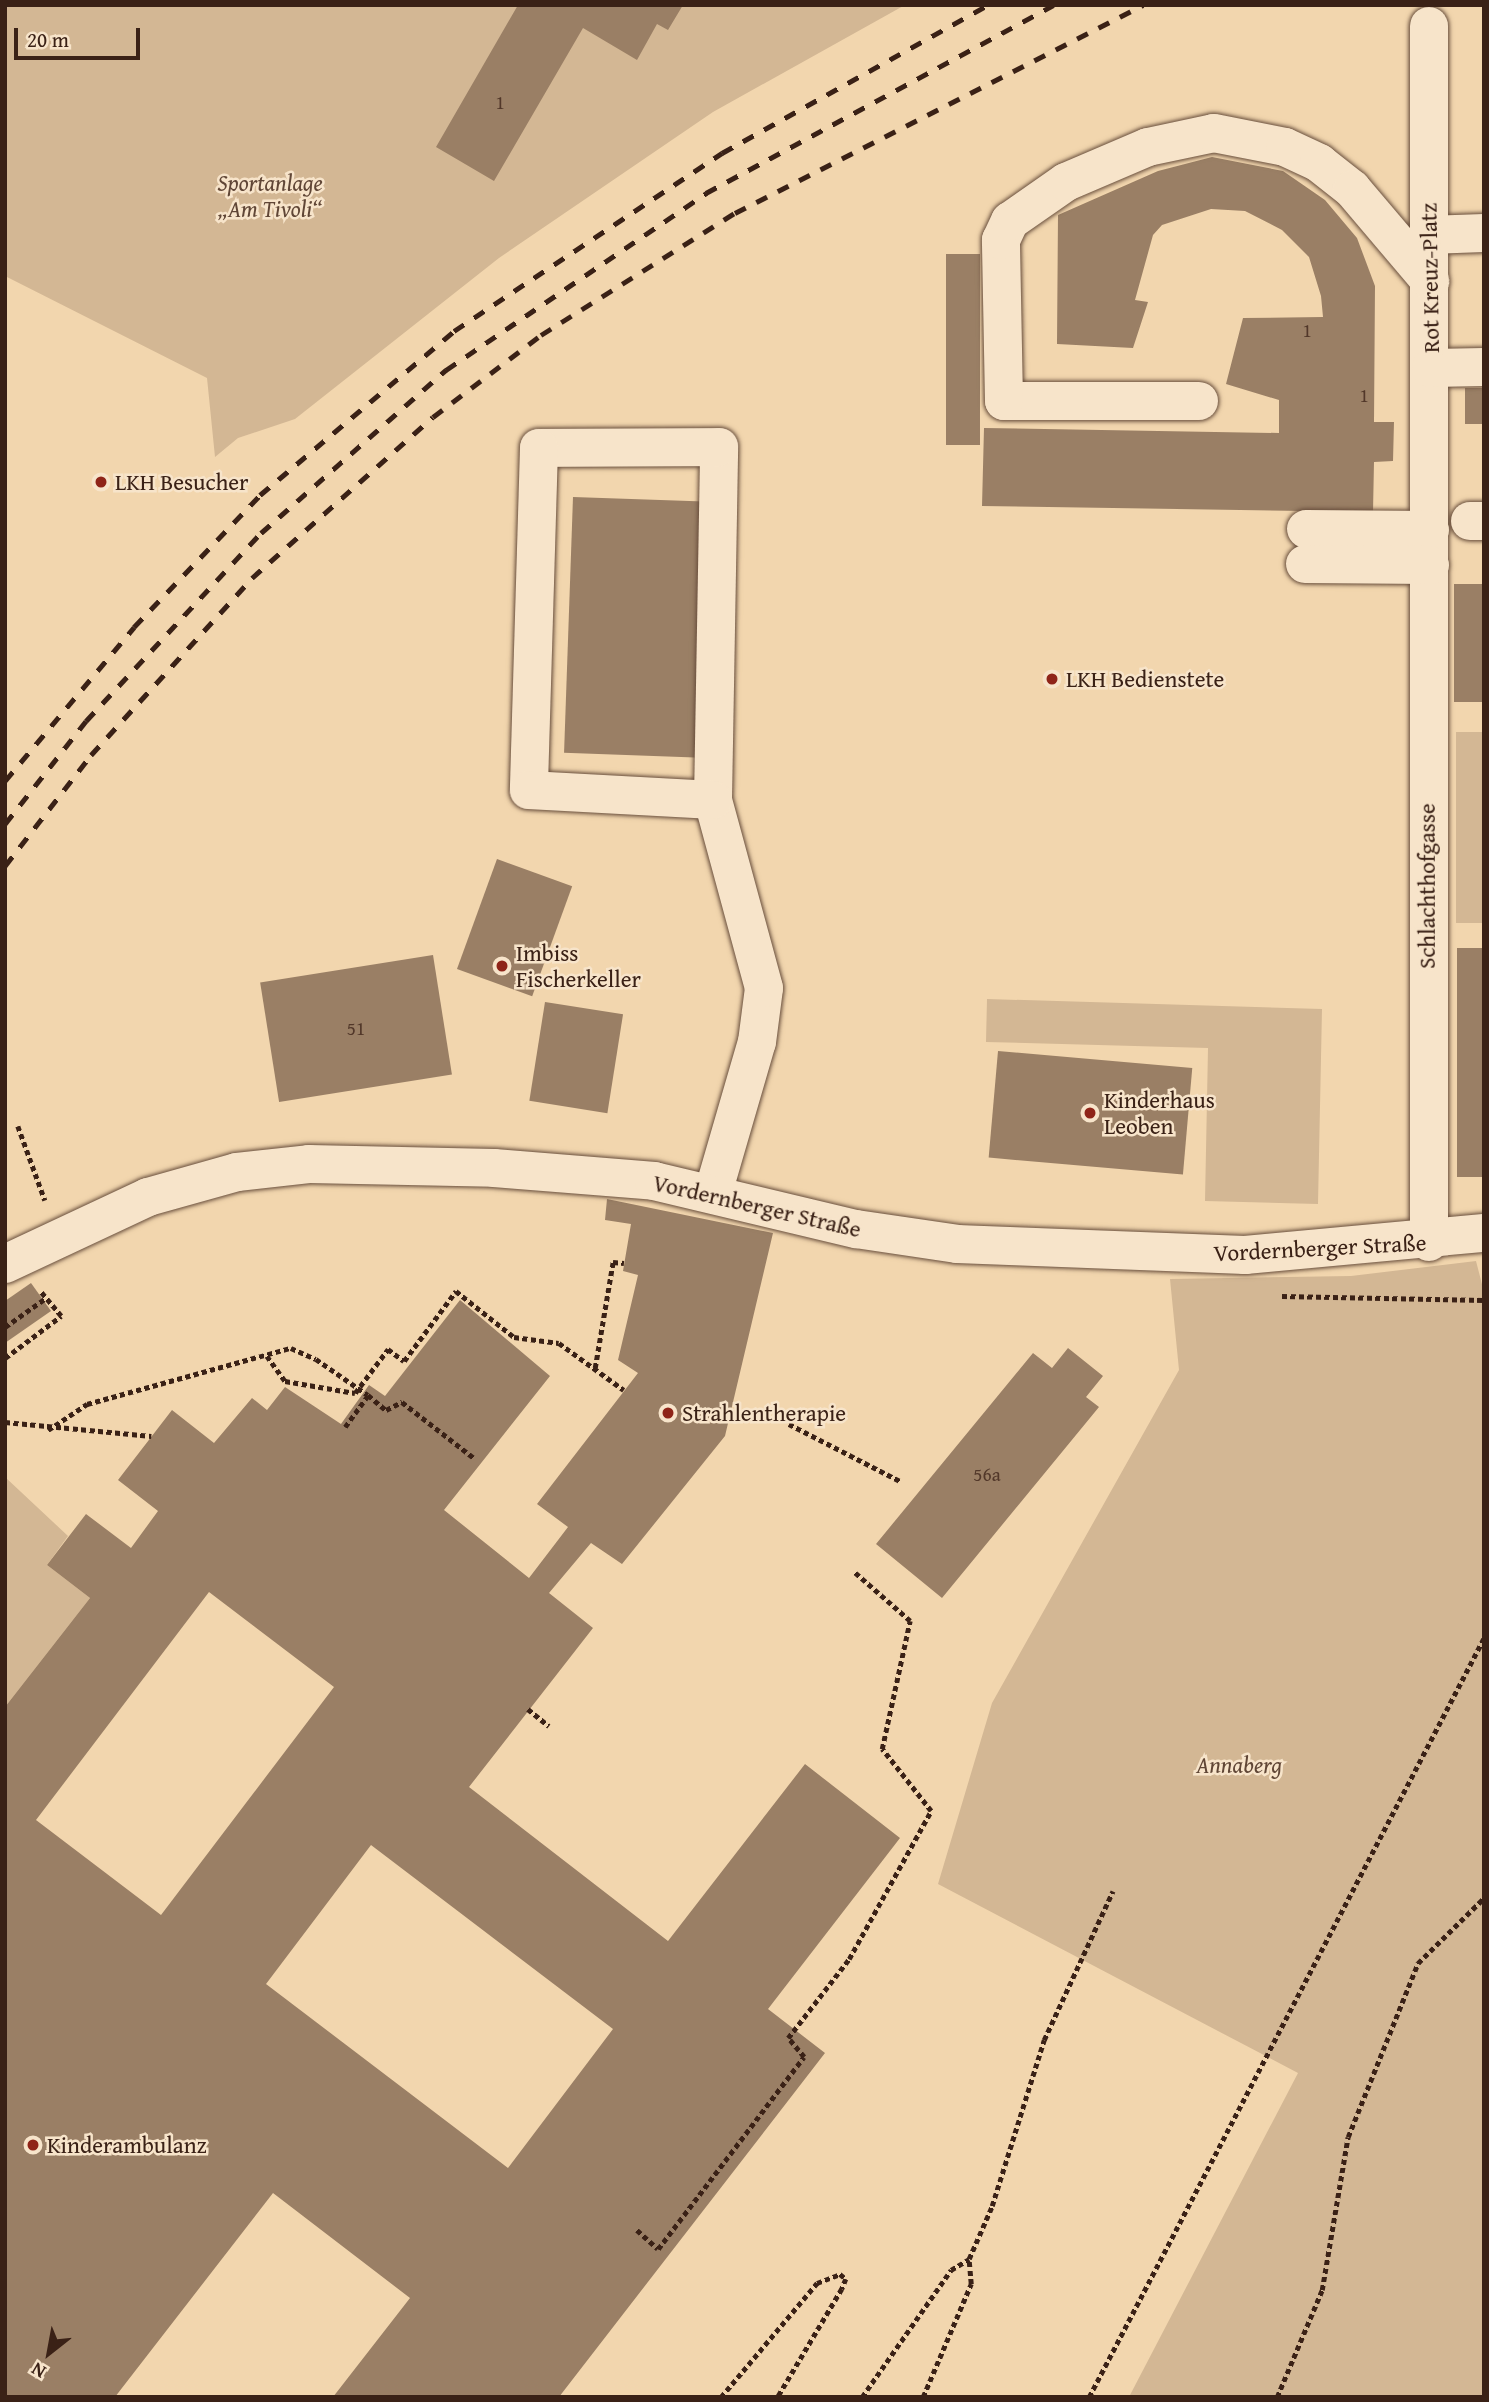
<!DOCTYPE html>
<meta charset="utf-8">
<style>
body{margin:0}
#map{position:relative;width:1489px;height:2402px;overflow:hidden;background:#f2d6ae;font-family:"Gentium Book Plus",serif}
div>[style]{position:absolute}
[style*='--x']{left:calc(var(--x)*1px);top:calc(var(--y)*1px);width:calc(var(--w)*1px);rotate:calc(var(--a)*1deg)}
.green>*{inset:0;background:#d3b794;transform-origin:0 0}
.building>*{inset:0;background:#9a7f65;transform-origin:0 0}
.path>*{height:4.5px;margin-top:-2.25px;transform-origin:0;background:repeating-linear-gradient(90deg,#3a2116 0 5px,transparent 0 8.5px)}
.roads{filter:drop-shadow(0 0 2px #684e3c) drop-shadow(0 0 2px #684e3c)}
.minor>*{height:38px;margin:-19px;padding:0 19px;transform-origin:19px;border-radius:19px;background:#f7e4ca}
.rail>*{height:5px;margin-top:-2.5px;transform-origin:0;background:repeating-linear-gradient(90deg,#3a2116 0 12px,transparent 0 24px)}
.path-bridge>*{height:4.5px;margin-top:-2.25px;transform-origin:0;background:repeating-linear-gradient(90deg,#3a2116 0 5px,transparent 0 8.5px)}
.dots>*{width:19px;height:19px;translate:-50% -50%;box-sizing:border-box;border:4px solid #f7e4ca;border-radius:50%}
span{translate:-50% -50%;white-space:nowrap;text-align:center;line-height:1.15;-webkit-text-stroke:5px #f7e4ca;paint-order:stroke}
.number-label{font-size:19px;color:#52382a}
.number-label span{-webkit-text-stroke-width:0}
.park-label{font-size:23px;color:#604636;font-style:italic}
.street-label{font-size:23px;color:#3a2116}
.poi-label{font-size:23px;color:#3a2116}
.left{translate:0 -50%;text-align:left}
.frame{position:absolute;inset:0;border:7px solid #3a2116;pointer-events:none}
.north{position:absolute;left:14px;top:2318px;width:70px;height:70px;-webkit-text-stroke:5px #f7e4ca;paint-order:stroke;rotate:211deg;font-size:19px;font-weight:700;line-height:28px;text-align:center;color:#3a2116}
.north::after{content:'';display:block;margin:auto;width:24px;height:32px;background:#3a2116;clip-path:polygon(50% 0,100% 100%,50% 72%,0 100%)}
.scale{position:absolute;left:14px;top:28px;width:126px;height:32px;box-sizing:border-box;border:4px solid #3a2116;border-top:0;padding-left:9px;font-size:21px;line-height:24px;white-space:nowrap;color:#3a2116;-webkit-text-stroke:5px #f7e4ca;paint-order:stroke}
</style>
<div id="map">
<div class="green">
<i style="clip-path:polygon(5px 5px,905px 5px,713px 112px,499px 258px,295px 419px,238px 438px,215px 457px,207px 378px,5px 276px)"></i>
<i style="left:1484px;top:732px;width:191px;height:28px;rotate:90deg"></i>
<i style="clip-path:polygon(987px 999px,1322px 1009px,1318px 1204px,1205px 1201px,1208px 1048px,986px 1042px)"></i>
<i style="clip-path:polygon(1476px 1261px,1484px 1292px,1484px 2397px,1129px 2397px,1298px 2073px,938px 1884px,992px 1703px,1179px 1370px,1170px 1279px,1351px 1276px)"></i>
<i style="clip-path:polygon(5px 1477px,68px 1536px,47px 1565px,90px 1598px,5px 1707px)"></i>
</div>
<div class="building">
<i style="clip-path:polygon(518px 5px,683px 5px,668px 30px,657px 24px,637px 60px,583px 28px,494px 181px,436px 147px)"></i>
<i style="clip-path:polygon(1212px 157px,1283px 171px,1325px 200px,1357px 238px,1375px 286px,1374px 422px,1394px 422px,1393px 461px,1374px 462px,1373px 512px,982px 506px,984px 428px,1279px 433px,1279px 400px,1226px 384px,1243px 318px,1323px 317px,1321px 296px,1309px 257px,1282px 230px,1245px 211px,1211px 209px,1162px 225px,1153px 235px,1135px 300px,1148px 302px,1133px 348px,1057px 344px,1058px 215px,1158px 171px)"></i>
<i style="left:946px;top:254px;width:34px;height:191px"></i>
<i style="left:1465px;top:388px;width:19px;height:36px"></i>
<i style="left:573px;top:497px;width:131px;height:256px;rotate:2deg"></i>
<i style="left:1484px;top:584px;width:118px;height:30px;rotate:90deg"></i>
<i style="left:497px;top:859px;width:80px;height:117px;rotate:20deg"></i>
<i style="left:1457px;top:948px;width:27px;height:229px"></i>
<i style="left:433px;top:955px;width:121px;height:175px;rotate:81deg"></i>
<i style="left:545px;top:1002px;width:79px;height:100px;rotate:9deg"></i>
<i style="left:998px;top:1051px;width:195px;height:107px;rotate:5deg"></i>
<i style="clip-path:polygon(evenodd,607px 1199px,773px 1233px,725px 1436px,622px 1564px,591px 1543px,549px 1593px,593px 1628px,469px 1787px,668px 1941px,805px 1764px,900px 1838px,768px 2009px,825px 2053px,559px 2397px,333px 2397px,410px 2298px,273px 2193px,115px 2397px,5px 2397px,5px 1707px,90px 1598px,47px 1565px,86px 1514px,131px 1548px,158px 1511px,118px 1480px,172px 1410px,214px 1443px,252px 1398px,267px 1410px,285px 1387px,341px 1424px,369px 1385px,385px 1396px,460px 1300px,550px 1376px,444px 1510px,529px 1578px,568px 1527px,537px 1504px,638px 1373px,618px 1360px,638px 1275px,623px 1271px,631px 1224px,605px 1220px,607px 1199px,209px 1592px,334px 1687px,161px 1915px,36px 1820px,209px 1592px,607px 1199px,371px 1845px,613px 2029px,508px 2168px,266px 1984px,371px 1845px)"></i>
<i style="clip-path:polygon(31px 1283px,51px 1311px,5px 1343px,5px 1301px)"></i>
<i style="clip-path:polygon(1068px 1348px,1103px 1376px,1086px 1397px,1099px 1407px,942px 1598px,876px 1544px,1033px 1353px,1052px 1368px)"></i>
</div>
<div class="path">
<i style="--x:18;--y:1126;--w:79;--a:70"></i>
<i style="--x:1282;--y:1296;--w:202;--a:1.1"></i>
<i style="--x:5;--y:1327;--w:50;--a:-35.3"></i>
<i style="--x:267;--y:1356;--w:31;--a:54"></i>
<i style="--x:285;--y:1381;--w:71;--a:9.7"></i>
<i style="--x:355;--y:1393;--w:55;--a:-53.1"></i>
<i style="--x:388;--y:1349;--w:20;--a:37"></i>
<i style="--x:404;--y:1361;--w:87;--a:-53.4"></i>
<i style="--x:456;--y:1291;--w:74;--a:38.4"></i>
<i style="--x:514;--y:1337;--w:45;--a:7.6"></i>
<i style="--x:559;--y:1343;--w:80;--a:35.9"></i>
<i style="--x:5;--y:1358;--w:70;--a:-36.9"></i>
<i style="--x:61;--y:1316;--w:31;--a:-130"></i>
<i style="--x:595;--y:1368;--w:108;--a:-80.4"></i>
<i style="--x:613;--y:1262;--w:11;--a:5"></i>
<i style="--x:5;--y:1422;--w:147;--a:5.5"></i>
<i style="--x:789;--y:1424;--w:127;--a:27.2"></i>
<i style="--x:345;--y:1427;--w:39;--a:-54"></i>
<i style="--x:368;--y:1395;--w:23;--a:40"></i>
<i style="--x:386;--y:1410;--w:18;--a:-27"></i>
<i style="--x:402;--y:1402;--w:91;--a:37.9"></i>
<i style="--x:48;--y:1430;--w:47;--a:-33.7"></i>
<i style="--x:87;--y:1404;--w:212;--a:-15.4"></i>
<i style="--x:291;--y:1348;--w:27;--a:24"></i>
<i style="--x:528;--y:1709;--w:27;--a:39"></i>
<i style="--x:637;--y:2230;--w:28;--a:42"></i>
<i style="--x:658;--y:2249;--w:241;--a:-52.8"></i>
<i style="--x:804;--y:2057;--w:25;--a:-130"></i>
<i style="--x:788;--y:2038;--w:100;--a:-52.3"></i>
<i style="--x:849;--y:1959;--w:169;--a:-61"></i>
<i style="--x:931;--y:1811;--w:79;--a:-128.3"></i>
<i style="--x:882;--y:1749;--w:131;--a:-77.7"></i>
<i style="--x:910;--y:1621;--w:74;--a:-138.8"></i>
<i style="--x:721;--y:2397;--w:149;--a:-49.9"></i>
<i style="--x:817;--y:2283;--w:25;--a:-21"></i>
<i style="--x:840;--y:2274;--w:8;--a:40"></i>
<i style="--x:846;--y:2279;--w:11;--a:112"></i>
<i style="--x:842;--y:2289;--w:126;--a:120.7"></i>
<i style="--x:862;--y:2397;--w:155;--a:-55"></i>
<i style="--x:951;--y:2270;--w:21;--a:-31"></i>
<i style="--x:923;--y:2397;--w:123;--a:-67"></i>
<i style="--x:971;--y:2284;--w:25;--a:-95"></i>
<i style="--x:969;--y:2259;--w:58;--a:-66.5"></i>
<i style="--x:992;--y:2206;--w:174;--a:-72.6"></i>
<i style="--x:1044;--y:2040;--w:164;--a:-65.2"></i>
<i style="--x:1089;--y:2397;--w:856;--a:-62.51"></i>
<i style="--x:1277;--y:2397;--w:116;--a:-67.2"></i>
<i style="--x:1322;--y:2290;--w:155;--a:-80.4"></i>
<i style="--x:1348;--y:2137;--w:188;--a:-68.1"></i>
<i style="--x:1418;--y:1963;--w:93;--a:-44.6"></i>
</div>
<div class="roads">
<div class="minor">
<i style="--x:1429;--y:26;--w:1216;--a:90"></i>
<i style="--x:1428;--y:235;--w:56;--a:-2"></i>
<i style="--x:1431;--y:368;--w:53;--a:-1.1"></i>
<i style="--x:1199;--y:401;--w:195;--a:180"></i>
<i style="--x:1004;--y:401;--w:161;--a:-91.1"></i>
<i style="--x:1001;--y:240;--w:21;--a:-65"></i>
<i style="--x:1010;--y:221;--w:68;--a:-34.9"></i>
<i style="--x:1066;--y:182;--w:89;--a:-23.1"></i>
<i style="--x:1148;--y:147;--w:67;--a:-12"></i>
<i style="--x:1214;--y:133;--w:72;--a:11.2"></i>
<i style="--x:1285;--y:147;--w:38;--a:25"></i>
<i style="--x:1319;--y:163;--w:42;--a:38.2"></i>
<i style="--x:1352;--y:189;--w:121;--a:49.7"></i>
<i style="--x:1470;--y:521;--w:14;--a:0"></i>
<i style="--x:1306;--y:529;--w:124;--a:0.5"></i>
<i style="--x:1305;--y:564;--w:125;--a:0.5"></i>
<i style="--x:713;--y:1193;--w:157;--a:-73.8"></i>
<i style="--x:757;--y:1042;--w:54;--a:-82.6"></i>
<i style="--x:764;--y:988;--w:195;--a:-105.2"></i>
<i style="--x:713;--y:800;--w:353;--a:-89"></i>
<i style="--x:719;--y:447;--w:180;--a:179.7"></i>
<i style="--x:539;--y:448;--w:342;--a:91.7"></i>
<i style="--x:529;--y:790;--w:184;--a:3.1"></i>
<i style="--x:5;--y:1264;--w:158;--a:-25.1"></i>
<i style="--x:148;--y:1197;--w:92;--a:-15.7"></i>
<i style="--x:237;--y:1172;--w:72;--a:-6.3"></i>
<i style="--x:309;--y:1164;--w:185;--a:1.2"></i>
<i style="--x:494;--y:1168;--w:161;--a:4.6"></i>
<i style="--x:654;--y:1181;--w:208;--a:13.4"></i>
<i style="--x:856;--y:1229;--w:102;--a:8.4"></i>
<i style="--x:957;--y:1244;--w:288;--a:2.2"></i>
<i style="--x:1245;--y:1255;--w:240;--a:-5.3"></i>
</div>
</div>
<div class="rail">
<i style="--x:5;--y:781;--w:201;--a:-50"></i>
<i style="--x:134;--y:627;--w:182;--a:-46.3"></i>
<i style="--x:260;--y:495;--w:254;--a:-40.2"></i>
<i style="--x:454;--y:331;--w:322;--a:-33.6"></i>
<i style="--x:722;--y:153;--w:304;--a:-29.1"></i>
<i style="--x:5;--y:824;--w:131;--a:-51.8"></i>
<i style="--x:86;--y:721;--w:257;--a:-47.1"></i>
<i style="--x:261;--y:533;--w:247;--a:-41.4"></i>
<i style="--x:446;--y:370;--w:315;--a:-34.2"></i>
<i style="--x:706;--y:193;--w:395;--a:-28.4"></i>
<i style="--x:5;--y:866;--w:140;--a:-52.2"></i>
<i style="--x:91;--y:755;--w:239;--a:-47.7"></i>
<i style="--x:252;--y:578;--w:242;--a:-41.7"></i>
<i style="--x:433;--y:417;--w:136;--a:-37.2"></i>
<i style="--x:541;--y:335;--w:229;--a:-32.2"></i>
<i style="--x:735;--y:213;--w:458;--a:-27"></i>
</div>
<div class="path-bridge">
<i style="--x:316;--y:1359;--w:63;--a:34.7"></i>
</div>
<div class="dots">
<i style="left:101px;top:482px;background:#8f2418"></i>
<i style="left:1052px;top:679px;background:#8f2418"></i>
<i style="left:502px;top:966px;background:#8f2418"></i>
<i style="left:1090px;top:1113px;background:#8f2418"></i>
<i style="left:668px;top:1413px;background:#8f2418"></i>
<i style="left:33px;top:2145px;background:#8f2418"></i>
</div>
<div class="number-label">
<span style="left:500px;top:103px">1</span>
<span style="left:1307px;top:331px">1</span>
<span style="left:1364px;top:396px">1</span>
<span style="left:356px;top:1029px">51</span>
<span style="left:987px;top:1475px">56a</span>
</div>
<div class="park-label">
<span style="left:270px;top:196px">Sportanlage<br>„Am Tivoli“</span>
<span style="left:1239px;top:1765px">Annaberg</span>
</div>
<div class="street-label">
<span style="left:1430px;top:278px;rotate:-91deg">Rot Kreuz-Platz</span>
<span style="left:1427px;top:886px;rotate:-90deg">Schlachthofgasse</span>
<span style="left:757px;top:1206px;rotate:13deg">Vordernberger Straße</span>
<span style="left:1320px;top:1248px;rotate:-3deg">Vordernberger Straße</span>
</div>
<div class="poi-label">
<span class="left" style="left:115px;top:482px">LKH Besucher</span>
<span class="left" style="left:1066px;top:679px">LKH Bedienstete</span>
<span class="left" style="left:516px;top:966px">Imbiss<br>Fischerkeller</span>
<span class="left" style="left:1104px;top:1113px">Kinderhaus<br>Leoben</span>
<span class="left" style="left:682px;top:1413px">Strahlentherapie</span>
<span class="left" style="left:47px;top:2145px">Kinderambulanz</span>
</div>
<div class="frame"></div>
<div class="north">N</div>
<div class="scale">20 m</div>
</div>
